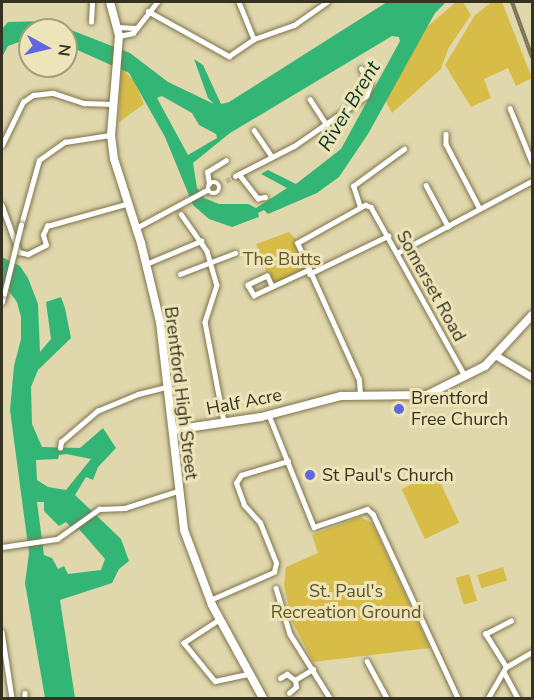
<!DOCTYPE html>
<style>
body{margin:0}
#map{position:relative;width:534px;height:700px;overflow:hidden;background:#e1d7ad;font-family:"Nunito Sans",sans-serif}
div>[style]{position:absolute}
[style*='--x']{left:calc(var(--x)*1px);top:calc(var(--y)*1px);width:calc(var(--w)*1px);rotate:calc(var(--a)*1deg)}
.green>*{inset:0;background:#d7bd48;transform-origin:0 0}
.water>*{inset:0;background:#33b575}
.minor-tunnel>*{height:4.5px;margin-top:-2.25px;transform-origin:0;background:repeating-linear-gradient(90deg,#bfb691 0 4.5px,transparent 0 6.5px)}
.roads{filter:drop-shadow(0 0 2px #7d744c) drop-shadow(0 0 2px #7d744c)}
.minor>*{height:4.5px;margin:-2.25px;padding:0 2.25px;transform-origin:2.25px;border-radius:2.25px;background:#fff}
.minor>.ring{margin:-2.25px;padding:0;box-sizing:content-box;background:none;border:4.5px solid #fff;border-radius:50%}
.secondary>*{height:7px;margin:-3.5px;padding:0 3.5px;transform-origin:3.5px;border-radius:3.5px;background:#fff}
.primary>*{height:8px;margin:-4px;padding:0 4px;transform-origin:4px;border-radius:4px;background:#fff}
.rail>*{height:4px;margin-top:-2px;transform-origin:0;background:repeating-linear-gradient(90deg,#eee4b9 0 4.5px,#797257 0 9px);box-sizing:border-box;border-block:2px solid #797257}
.bridges{filter:drop-shadow(0 0 2px #7d744c) drop-shadow(0 0 2px #7d744c)}
.minor-bridge>*{height:4.5px;margin:-2.25px;padding:0 2.25px;transform-origin:2.25px;border-radius:2.25px;background:#fff}
.dots>*{width:16px;height:16px;translate:-50% -50%;box-sizing:border-box;border:3px solid #eee4b9;border-radius:50%}
span{translate:-50% -50%;white-space:nowrap;text-align:center;line-height:1.15;-webkit-text-stroke:6px #eee4b9;paint-order:stroke}
.park-label{font-size:18px;color:#605523}
.street-label{font-size:18px;color:#363221}
.poi-label{font-size:18px;color:#363221}
.left{translate:0 -50%;text-align:left}
.water-label{font-size:20px;color:#01381f;font-style:italic}
.frame{position:absolute;inset:0;border:3px solid #363221;pointer-events:none}
.north{position:absolute;left:18px;top:18px;width:60px;height:60px;box-sizing:border-box;background:#eee4b9;border:2px solid #a49d7c;border-radius:50%;rotate:98deg;font-size:16px;font-weight:700;line-height:24px;text-align:center;color:#363221}
.north::after{content:'';display:block;margin:auto;width:21px;height:27px;background:#6067df;clip-path:polygon(50% 0,100% 100%,50% 72%,0 100%)}
</style>
<div id="map">
<div class="green">
<i style="clip-path:polygon(456px 2px,463px 2px,471px 15px,448px 49px,441px 69px,392px 113px,384px 98px,421px 32px)"></i>
<i style="clip-path:polygon(492px 2px,502px 2px,532px 78px,516px 86px,508px 68px,484px 79px,491px 98px,471px 107px,445px 65px,475px 15px)"></i>
<i style="clip-path:polygon(121px 68px,135px 82px,144px 104px,119px 122px)"></i>
<i style="clip-path:polygon(289px 232px,298px 241px,308px 270px,272px 287px,256px 244px)"></i>
<i style="left:436px;top:473px;width:55px;height:38px;rotate:65deg"></i>
<i style="clip-path:polygon(360px 517px,372px 523px,430px 648px,313px 662px,292px 621px,284px 585px,286px 567px,318px 553px,312px 535px)"></i>
<i style="left:503px;top:567px;width:14px;height:27px;rotate:73deg"></i>
<i style="left:469px;top:574px;width:28px;height:14px;rotate:73deg"></i>
</div>
<div class="water">
<i style="clip-path:polygon(evenodd,387px 2px,446px 2px,435px 13px,368px 134px,339px 177px,317px 193px,268px 214px,264px 210px,258px 213px,259px 217px,232px 227px,209px 219px,193px 205px,165px 137px,129px 73px,66px 45px,66px 30px,30px 30px,30px 38px,8px 46px,2px 57px,2px 29px,8px 22px,48px 21px,130px 53px,168px 82px,214px 104px,208px 98px,194px 59px,203px 65px,221px 104px,229px 102px,387px 2px,392px 36px,399px 37px,400px 41px,341px 149px,296px 184px,268px 170px,261px 174px,287px 188px,256px 208px,248px 204px,219px 204px,204px 198px,197px 188px,193px 163px,230px 133px,392px 36px,387px 2px,162px 96px,192px 113px,199px 125px,216px 134px,217px 138px,188px 155px,157px 98px,162px 96px)"></i>
<i style="clip-path:polygon(evenodd,2px 257px,20px 266px,28px 278px,38px 304px,40px 352px,51px 339px,46px 302px,61px 297px,65px 308px,71px 338px,38px 370px,31px 387px,32px 424px,42px 447px,80px 448px,103px 428px,116px 448px,98px 467px,93px 480px,86px 477px,75px 495px,121px 539px,129px 561px,119px 569px,112px 583px,60px 600px,75px 698px,45px 698px,25px 583px,29px 553px,10px 410px,14px 366px,21px 339px,21px 317px,17px 302px,2px 282px,2px 257px,66px 454px,91px 459px,66px 490px,48px 487px,37px 480px,36px 460px,58px 459px,59px 455px,66px 454px,2px 257px,37px 502px,44px 502px,44px 511px,59px 526px,66px 522px,75px 531px,79px 529px,105px 559px,101px 570px,68px 574px,64px 566px,58px 569px,52px 558px,44px 555px,37px 502px)"></i>
</div>
<div class="minor-tunnel">
<i style="--x:226;--y:181;--w:10;--a:-29"></i>
</div>
<div class="roads">
<div class="minor">
<i style="--x:239;--y:2;--w:40;--a:68"></i>
<i style="--x:148;--y:11;--w:93;--a:29.1"></i>
<i style="--x:229;--y:56;--w:30;--a:-34"></i>
<i style="--x:254;--y:39;--w:42;--a:-19.3"></i>
<i style="--x:294;--y:25;--w:40;--a:-34.9"></i>
<i style="--x:91;--y:22;--w:20;--a:-87"></i>
<i style="--x:118;--y:27;--w:17;--a:3"></i>
<i style="--x:119;--y:36;--w:14;--a:-12"></i>
<i style="--x:133;--y:33;--w:39;--a:-52"></i>
<i style="--x:310;--y:99;--w:31;--a:57"></i>
<i style="--x:510;--y:108;--w:58;--a:67.8"></i>
<i style="--x:254;--y:130;--w:32;--a:56"></i>
<i style="--x:446;--y:134;--w:10;--a:90"></i>
<i style="--x:446;--y:144;--w:73;--a:62.4"></i>
<i style="--x:2;--y:145;--w:48;--a:-64"></i>
<i style="--x:23;--y:102;--w:12;--a:-35"></i>
<i style="--x:33;--y:95;--w:20;--a:-6"></i>
<i style="--x:53;--y:93;--w:33;--a:18"></i>
<i style="--x:84;--y:103;--w:29;--a:2"></i>
<i style="--x:239;--y:174;--w:31;--a:52"></i>
<i style="--x:258;--y:198;--w:7;--a:-8"></i>
<i style="--x:235;--y:176;--w:66;--a:-27"></i>
<i style="--x:294;--y:146;--w:88;--a:-34.8"></i>
<i style="--x:366;--y:96;--w:12;--a:-70"></i>
<i style="--x:370;--y:85;--w:18;--a:-119"></i>
<i class="ring" style="left:208px;top:182px;width:7.5px;height:7.5px"></i>
<i style="--x:209;--y:184;--w:12;--a:-99"></i>
<i style="--x:207;--y:172;--w:22;--a:-32"></i>
<i style="--x:426;--y:185;--w:47;--a:61.8"></i>
<i style="--x:2;--y:205;--w:50;--a:70.1"></i>
<i style="--x:19;--y:252;--w:9;--a:13"></i>
<i style="--x:28;--y:254;--w:20;--a:-27"></i>
<i style="--x:360;--y:207;--w:22;--a:-108"></i>
<i style="--x:353;--y:186;--w:63;--a:-36"></i>
<i style="--x:181;--y:214;--w:45;--a:54.9"></i>
<i style="--x:207;--y:251;--w:35;--a:74"></i>
<i style="--x:217;--y:285;--w:39;--a:108"></i>
<i style="--x:205;--y:322;--w:102;--a:79.2"></i>
<i style="--x:21;--y:225;--w:67;--a:-74.5"></i>
<i style="--x:39;--y:160;--w:32;--a:-35"></i>
<i style="--x:65;--y:142;--w:47;--a:-8.7"></i>
<i style="--x:136;--y:228;--w:81;--a:-28.2"></i>
<i style="--x:46;--y:245;--w:10;--a:-107"></i>
<i style="--x:43;--y:235;--w:10;--a:-66"></i>
<i style="--x:47;--y:226;--w:82;--a:-15.6"></i>
<i style="--x:397;--y:253;--w:153;--a:-28.1"></i>
<i style="--x:146;--y:264;--w:60;--a:-22.7"></i>
<i style="--x:180;--y:274;--w:59;--a:-20.9"></i>
<i style="--x:309;--y:274;--w:88;--a:-25.7"></i>
<i style="--x:272;--y:287;--w:12;--a:-114"></i>
<i style="--x:267;--y:276;--w:21;--a:155"></i>
<i style="--x:248;--y:285;--w:12;--a:59"></i>
<i style="--x:254;--y:295;--w:60;--a:-24.8"></i>
<i style="--x:2;--y:302;--w:8;--a:-76"></i>
<i style="--x:360;--y:395;--w:15;--a:-94"></i>
<i style="--x:359;--y:380;--w:150;--a:-114.3"></i>
<i style="--x:297;--y:243;--w:78;--a:-29.2"></i>
<i style="--x:365;--y:205;--w:6;--a:18"></i>
<i style="--x:371;--y:207;--w:193;--a:60.9"></i>
<i style="--x:269;--y:415;--w:121;--a:68.1"></i>
<i style="--x:314;--y:527;--w:56;--a:-18.8"></i>
<i style="--x:367;--y:509;--w:8;--a:40"></i>
<i style="--x:373;--y:514;--w:203;--a:65.2"></i>
<i style="--x:60;--y:448;--w:6;--a:-81"></i>
<i style="--x:61;--y:442;--w:48;--a:-40.7"></i>
<i style="--x:97;--y:411;--w:44;--a:-22.5"></i>
<i style="--x:138;--y:394;--w:32;--a:-14"></i>
<i style="--x:2;--y:547;--w:56;--a:-8.3"></i>
<i style="--x:57;--y:539;--w:52;--a:-35.5"></i>
<i style="--x:99;--y:509;--w:26;--a:-2"></i>
<i style="--x:125;--y:508;--w:56;--a:-17.8"></i>
<i style="--x:276;--y:588;--w:48;--a:73.1"></i>
<i style="--x:290;--y:634;--w:75;--a:58"></i>
<i style="--x:210;--y:600;--w:70;--a:-23.6"></i>
<i style="--x:274;--y:572;--w:9;--a:-77"></i>
<i style="--x:276;--y:563;--w:43;--a:-111.8"></i>
<i style="--x:260;--y:523;--w:24;--a:-132"></i>
<i style="--x:244;--y:505;--w:23;--a:-110"></i>
<i style="--x:236;--y:483;--w:9;--a:-58"></i>
<i style="--x:241;--y:475;--w:49;--a:-16.6"></i>
<i style="--x:219;--y:620;--w:42;--a:146.7"></i>
<i style="--x:184;--y:643;--w:49;--a:50.8"></i>
<i style="--x:215;--y:681;--w:33;--a:-12"></i>
<i style="--x:2;--y:632;--w:67;--a:81.4"></i>
<i style="--x:367;--y:661;--w:42;--a:61.6"></i>
<i style="--x:506;--y:667;--w:39;--a:-122"></i>
<i style="--x:485;--y:634;--w:29;--a:-27"></i>
<i style="--x:504;--y:672;--w:30;--a:62"></i>
<i style="--x:280;--y:678;--w:8;--a:-30"></i>
<i style="--x:287;--y:674;--w:10;--a:37"></i>
<i style="--x:25;--y:693;--w:5;--a:90"></i>
<i style="--x:289;--y:693;--w:9;--a:-41"></i>
<i style="--x:296;--y:687;--w:7;--a:-98"></i>
<i style="--x:295;--y:680;--w:21;--a:-31"></i>
<i style="--x:488;--y:698;--w:36;--a:-60"></i>
<i style="--x:506;--y:667;--w:30;--a:-30"></i>
</div>
<div class="secondary">
<i style="--x:495;--y:355;--w:43;--a:30.7"></i>
</div>
<div class="primary">
<i style="--x:110;--y:2;--w:35;--a:75"></i>
<i style="--x:119;--y:36;--w:99;--a:94.6"></i>
<i style="--x:111;--y:135;--w:24;--a:83"></i>
<i style="--x:114;--y:159;--w:88;--a:72.2"></i>
<i style="--x:141;--y:243;--w:81;--a:76.5"></i>
<i style="--x:160;--y:322;--w:209;--a:83.4"></i>
<i style="--x:184;--y:530;--w:80;--a:69.5"></i>
<i style="--x:212;--y:605;--w:106;--a:61.3"></i>
<i style="--x:173;--y:430;--w:89;--a:-8.4"></i>
<i style="--x:261;--y:417;--w:83;--a:-14.7"></i>
<i style="--x:341;--y:396;--w:86;--a:-0.7"></i>
<i style="--x:427;--y:395;--w:65;--a:-26.6"></i>
<i style="--x:485;--y:366;--w:69;--a:-47.3"></i>
</div>
</div>
<div class="rail">
<i style="--x:512;--y:2;--w:59;--a:70"></i>
</div>
<div class="bridges">
<div class="minor-bridge">
<i style="--x:4;--y:294;--w:71;--a:-76.2"></i>
</div>
</div>
<div class="dots">
<i style="left:399px;top:409px;background:#6067df"></i>
<i style="left:310px;top:475px;background:#6067df"></i>
</div>
<div class="park-label">
<span style="left:282px;top:259px">The Butts</span>
<span style="left:346px;top:602px">St. Paul's<br>Recreation Ground</span>
</div>
<div class="street-label">
<span style="left:431px;top:286px;rotate:61deg">Somerset Road</span>
<span style="left:181px;top:393px;rotate:83deg">Brentford High Street</span>
<span style="left:244px;top:402px;rotate:-11deg">Half Acre</span>
</div>
<div class="poi-label">
<span class="left" style="left:411px;top:409px">Brentford<br>Free Church</span>
<span class="left" style="left:322px;top:475px">St Paul's Church</span>
</div>
<div class="water-label">
<span style="left:349px;top:106px;rotate:-59deg">River Brent</span>
</div>
<div class="frame"></div>
<div class="north">N</div>
</div>
